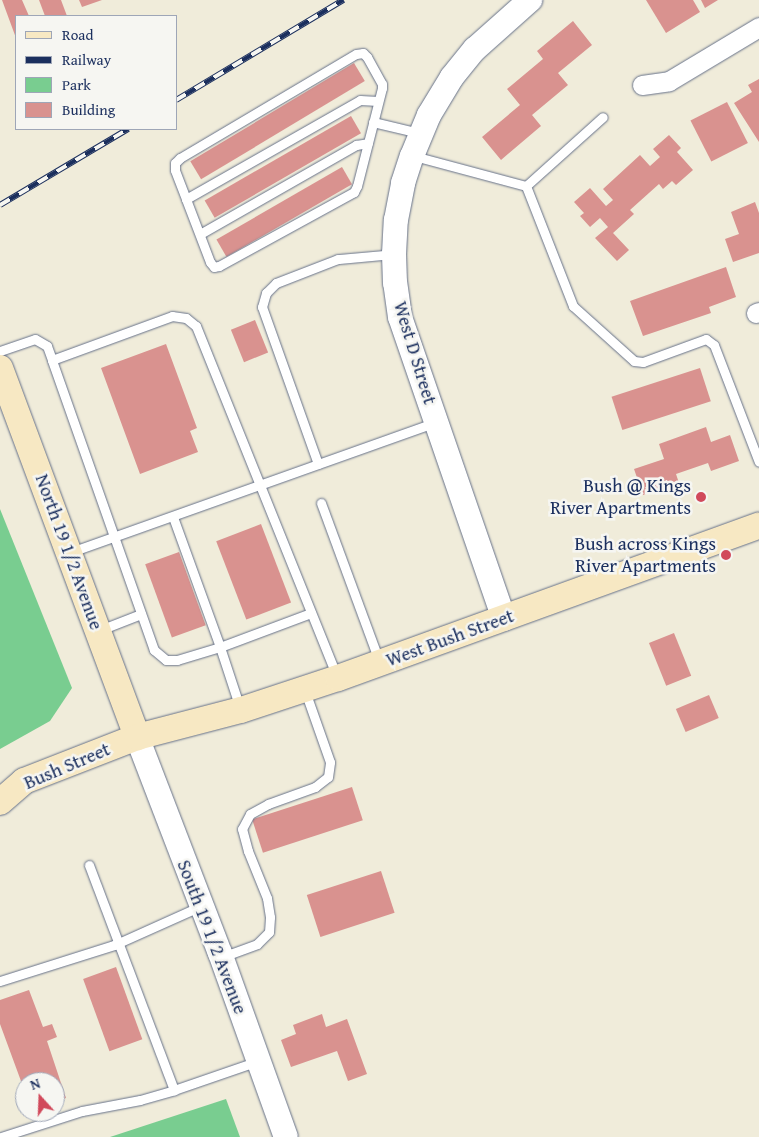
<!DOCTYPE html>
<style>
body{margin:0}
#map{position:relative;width:759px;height:1137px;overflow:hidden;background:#f0ecda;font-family:"Gentium Book Plus",serif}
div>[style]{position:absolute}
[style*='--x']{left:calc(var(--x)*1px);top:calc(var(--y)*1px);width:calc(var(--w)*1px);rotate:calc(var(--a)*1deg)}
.green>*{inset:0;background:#79cd90}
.building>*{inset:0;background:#d9928f;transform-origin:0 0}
.roads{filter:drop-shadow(0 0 1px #667189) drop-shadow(0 0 1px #667189)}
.service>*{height:9px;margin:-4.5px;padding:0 4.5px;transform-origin:4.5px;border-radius:4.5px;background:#fff}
.minor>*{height:19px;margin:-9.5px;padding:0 9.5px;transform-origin:9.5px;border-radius:9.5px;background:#fff}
.tertiary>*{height:24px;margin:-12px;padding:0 12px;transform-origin:12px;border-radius:12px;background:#fff}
.secondary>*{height:26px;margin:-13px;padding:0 13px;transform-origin:13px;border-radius:13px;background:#f7e8c3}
.rail>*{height:5.5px;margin-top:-2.75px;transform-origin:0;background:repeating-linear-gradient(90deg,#f6f6f2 0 11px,#1b2f5e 0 22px);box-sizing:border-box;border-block:1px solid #1b2f5e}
.dots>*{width:14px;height:14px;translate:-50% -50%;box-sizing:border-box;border:2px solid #f6f6f2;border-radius:50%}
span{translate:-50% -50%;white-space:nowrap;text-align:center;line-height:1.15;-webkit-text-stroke:5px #f6f6f2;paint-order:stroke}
.street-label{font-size:19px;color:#1b2f5e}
.poi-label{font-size:19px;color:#1b2f5e}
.right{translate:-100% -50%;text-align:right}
.legend{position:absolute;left:15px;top:15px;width:162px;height:115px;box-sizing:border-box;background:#f6f6f2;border:1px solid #9ea6b7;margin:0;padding:6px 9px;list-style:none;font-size:15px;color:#1b2f5e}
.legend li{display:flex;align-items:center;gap:10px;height:25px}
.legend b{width:25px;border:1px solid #9ea6b7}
.north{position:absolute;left:15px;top:1072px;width:50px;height:50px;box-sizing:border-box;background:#f6f6f2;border:1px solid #9ea6b7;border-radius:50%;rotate:340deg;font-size:14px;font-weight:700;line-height:20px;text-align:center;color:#1b2f5e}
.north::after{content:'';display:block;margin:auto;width:18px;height:22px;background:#d1495b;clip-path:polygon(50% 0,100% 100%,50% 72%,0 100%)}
</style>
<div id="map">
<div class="green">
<i style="clip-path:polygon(0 509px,72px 688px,50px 721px,0 749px)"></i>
<i style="clip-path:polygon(226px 1099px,240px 1137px,110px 1137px)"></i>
</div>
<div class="building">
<i style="clip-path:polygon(2px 0,22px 0,29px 16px,16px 16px,16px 38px)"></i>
<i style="clip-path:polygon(39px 0,61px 0,67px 16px,45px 16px)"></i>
<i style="clip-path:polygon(79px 0,102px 0,82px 7px)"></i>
<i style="clip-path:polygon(646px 0,693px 0,700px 12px,666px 33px)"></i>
<i style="clip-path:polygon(701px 0,718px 0,705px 8px)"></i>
<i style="clip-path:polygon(573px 21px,592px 45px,558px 73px,568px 85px,532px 115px,541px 126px,501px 160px,482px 137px,520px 105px,507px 89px,543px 59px,537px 51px)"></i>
<i style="left:354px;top:63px;width:21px;height:191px;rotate:59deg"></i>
<i style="clip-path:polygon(759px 79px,759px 142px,734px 103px,752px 92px,748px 85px)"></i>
<i style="left:727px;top:102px;width:46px;height:41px;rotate:63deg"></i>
<i style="left:351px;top:116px;width:20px;height:169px;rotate:60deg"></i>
<i style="clip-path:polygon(669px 135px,681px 148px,677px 152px,693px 170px,676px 185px,672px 181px,663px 189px,659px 184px,630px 210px,634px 214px,613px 233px,629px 250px,617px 261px,595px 238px,608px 227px,600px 218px,590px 227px,580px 216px,584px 213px,574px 202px,590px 188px,606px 206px,613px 200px,603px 189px,640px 155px,650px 166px,660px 157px,653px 149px)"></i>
<i style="left:342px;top:167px;width:20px;height:145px;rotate:60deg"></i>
<i style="clip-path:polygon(755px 202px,759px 213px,759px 253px,733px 262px,725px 239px,739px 234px,731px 212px)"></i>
<i style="clip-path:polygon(726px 267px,736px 297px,709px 307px,711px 313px,643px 336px,630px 301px)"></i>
<i style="left:255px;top:320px;width:35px;height:26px;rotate:68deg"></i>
<i style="clip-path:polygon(166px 344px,197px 428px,190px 431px,198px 452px,140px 474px,101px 368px)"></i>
<i style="left:700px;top:368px;width:35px;height:93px;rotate:72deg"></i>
<i style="clip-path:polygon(706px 427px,711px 442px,730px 435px,739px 461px,711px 471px,708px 463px,676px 474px,679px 483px,643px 495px,634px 469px,664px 459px,659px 444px)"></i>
<i style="left:261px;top:524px;width:84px;height:48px;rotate:69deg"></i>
<i style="left:179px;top:552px;width:78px;height:36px;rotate:70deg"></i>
<i style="left:674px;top:633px;width:46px;height:27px;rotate:68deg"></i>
<i style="left:709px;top:695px;width:25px;height:36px;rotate:67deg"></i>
<i style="left:352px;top:787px;width:35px;height:105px;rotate:72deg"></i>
<i style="left:381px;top:871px;width:44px;height:78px;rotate:72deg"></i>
<i style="left:116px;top:967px;width:77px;height:35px;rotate:70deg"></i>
<i style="clip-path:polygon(29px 990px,43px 1027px,52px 1024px,57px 1037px,47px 1041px,66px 1098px,55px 1102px,55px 1082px,25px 1082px,25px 1092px,0 1024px,0 1000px)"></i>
<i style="clip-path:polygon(322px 1014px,326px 1027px,347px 1019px,367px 1074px,348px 1081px,337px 1051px,291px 1067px,281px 1040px,296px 1034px,293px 1025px)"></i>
</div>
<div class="roads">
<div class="service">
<i style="--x:373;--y:122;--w:47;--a:13.4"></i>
<i style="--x:414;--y:156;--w:116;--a:15"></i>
<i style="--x:526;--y:186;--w:129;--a:68.6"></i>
<i style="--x:573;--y:306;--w:82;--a:42"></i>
<i style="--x:634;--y:361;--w:9;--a:6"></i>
<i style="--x:643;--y:362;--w:67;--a:-20.1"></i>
<i style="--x:706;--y:339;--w:10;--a:37"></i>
<i style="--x:714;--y:345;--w:125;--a:69"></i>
<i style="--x:526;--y:186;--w:103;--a:-41.9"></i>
<i style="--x:186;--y:199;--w:31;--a:-111"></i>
<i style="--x:175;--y:170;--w:7;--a:-90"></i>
<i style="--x:175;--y:163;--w:7;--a:-45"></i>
<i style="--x:180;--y:158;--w:204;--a:-30.6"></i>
<i style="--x:356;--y:54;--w:7;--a:-8"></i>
<i style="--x:363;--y:53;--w:6;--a:45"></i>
<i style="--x:367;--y:57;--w:31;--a:61"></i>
<i style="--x:382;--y:84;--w:4;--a:90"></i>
<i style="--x:382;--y:88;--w:101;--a:104.3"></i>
<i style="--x:357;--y:186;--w:7;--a:117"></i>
<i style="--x:354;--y:192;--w:154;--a:151.3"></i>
<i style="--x:219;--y:266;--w:5;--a:169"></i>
<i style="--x:214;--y:267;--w:6;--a:-129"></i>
<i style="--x:210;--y:262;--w:67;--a:-110.9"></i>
<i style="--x:186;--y:199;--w:200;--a:-29.6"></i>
<i style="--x:360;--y:100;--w:18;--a:3"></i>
<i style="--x:200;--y:234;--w:180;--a:-29.7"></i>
<i style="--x:356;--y:145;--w:12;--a:-9"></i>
<i style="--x:0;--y:351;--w:37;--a:-19"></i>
<i style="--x:35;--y:339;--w:14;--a:30"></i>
<i style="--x:47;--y:346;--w:15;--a:70"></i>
<i style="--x:318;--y:464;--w:167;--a:-109.6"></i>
<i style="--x:262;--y:307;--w:15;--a:-74"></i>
<i style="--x:266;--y:293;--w:14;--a:-45"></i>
<i style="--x:276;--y:283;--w:66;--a:-21.2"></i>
<i style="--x:338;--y:259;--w:56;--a:-5.1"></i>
<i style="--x:321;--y:503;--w:168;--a:69.8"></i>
<i style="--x:173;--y:517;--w:138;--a:70.1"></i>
<i style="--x:220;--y:647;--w:97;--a:-20.5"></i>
<i style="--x:71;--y:552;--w:387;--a:-19.6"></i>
<i style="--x:100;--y:630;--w:44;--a:-21.3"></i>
<i style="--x:240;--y:708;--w:64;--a:-108.2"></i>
<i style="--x:220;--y:647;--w:45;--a:163.2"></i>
<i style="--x:177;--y:660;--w:11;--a:180"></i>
<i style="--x:166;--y:660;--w:16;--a:-140"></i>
<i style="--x:154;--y:650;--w:307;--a:-109.4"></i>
<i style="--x:52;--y:360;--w:128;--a:-20.1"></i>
<i style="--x:172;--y:316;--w:14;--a:8"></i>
<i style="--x:186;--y:318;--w:13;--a:39"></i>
<i style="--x:196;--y:326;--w:377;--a:68.1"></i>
<i style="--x:89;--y:865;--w:241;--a:69.3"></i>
<i style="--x:222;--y:957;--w:37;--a:-20"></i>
<i style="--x:257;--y:944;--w:17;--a:-45"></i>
<i style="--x:269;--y:932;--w:15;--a:-86"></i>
<i style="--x:270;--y:917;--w:19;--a:-99"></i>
<i style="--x:267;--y:898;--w:51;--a:-112"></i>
<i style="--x:248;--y:851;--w:23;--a:-105"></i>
<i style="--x:242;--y:829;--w:17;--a:-62"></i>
<i style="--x:250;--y:814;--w:21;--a:-29"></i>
<i style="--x:268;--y:804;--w:50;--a:-19.9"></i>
<i style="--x:315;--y:787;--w:16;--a:-38"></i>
<i style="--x:328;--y:777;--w:15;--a:-82"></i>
<i style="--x:330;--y:762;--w:75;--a:-109.4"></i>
<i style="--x:0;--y:981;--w:120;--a:-17.5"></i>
<i style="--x:114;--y:945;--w:95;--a:-24.1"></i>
<i style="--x:1;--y:1137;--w:85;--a:-17.8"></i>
<i style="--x:82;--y:1111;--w:59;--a:-10.7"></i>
<i style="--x:140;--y:1100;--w:35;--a:-16"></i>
<i style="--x:174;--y:1090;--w:89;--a:-19"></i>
</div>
<div class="minor">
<i style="--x:642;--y:85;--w:27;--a:-8"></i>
<i style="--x:669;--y:81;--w:105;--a:-31"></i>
<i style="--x:756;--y:313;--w:3;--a:-18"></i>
</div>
<div class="tertiary">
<i style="--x:504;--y:619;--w:319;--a:-109"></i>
<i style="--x:400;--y:317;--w:34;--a:-98"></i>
<i style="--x:395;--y:283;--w:29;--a:-92"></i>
<i style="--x:394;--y:254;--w:34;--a:-87"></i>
<i style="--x:396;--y:220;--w:38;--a:-79"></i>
<i style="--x:403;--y:183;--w:28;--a:-72"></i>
<i style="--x:412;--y:156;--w:44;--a:-67.5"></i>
<i style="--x:429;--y:115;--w:44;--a:-58.8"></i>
<i style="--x:452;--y:77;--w:36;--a:-51"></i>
<i style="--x:475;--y:49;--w:74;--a:-41.7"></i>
<i style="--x:137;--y:737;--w:231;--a:69"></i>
<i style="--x:220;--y:953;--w:195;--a:70.3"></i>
</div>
<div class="secondary">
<i style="--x:0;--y:368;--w:394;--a:69.6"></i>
<i style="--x:0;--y:802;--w:32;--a:-41"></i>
<i style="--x:24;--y:781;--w:121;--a:-21.3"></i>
<i style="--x:137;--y:737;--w:107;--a:-14.6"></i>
<i style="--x:241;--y:710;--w:102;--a:-18.3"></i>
<i style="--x:338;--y:678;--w:448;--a:-19.9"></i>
</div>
</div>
<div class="rail">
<i style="--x:176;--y:100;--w:195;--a:-30.9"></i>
<i style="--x:0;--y:205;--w:149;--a:-30.7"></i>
</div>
<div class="dots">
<i style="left:701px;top:497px;background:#d1495b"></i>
<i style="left:726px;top:555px;background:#d1495b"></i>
</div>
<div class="street-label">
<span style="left:415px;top:353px;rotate:73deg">West D Street</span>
<span style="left:69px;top:552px;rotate:70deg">North 19 1/2 Avenue</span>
<span style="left:450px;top:638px;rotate:-20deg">West Bush Street</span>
<span style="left:67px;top:766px;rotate:-23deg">Bush Street</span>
<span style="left:212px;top:937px;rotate:69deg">South 19 1/2 Avenue</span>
</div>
<div class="poi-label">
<span class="right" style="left:691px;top:497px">Bush @ Kings<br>River Apartments</span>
<span class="right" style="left:716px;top:555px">Bush across Kings<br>River Apartments</span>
</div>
<ul class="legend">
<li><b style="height:6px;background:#f7e8c3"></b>Road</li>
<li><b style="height:6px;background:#1b2f5e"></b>Railway</li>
<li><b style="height:14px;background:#79cd90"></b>Park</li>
<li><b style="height:14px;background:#d9928f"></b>Building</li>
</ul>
<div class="north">N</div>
</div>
